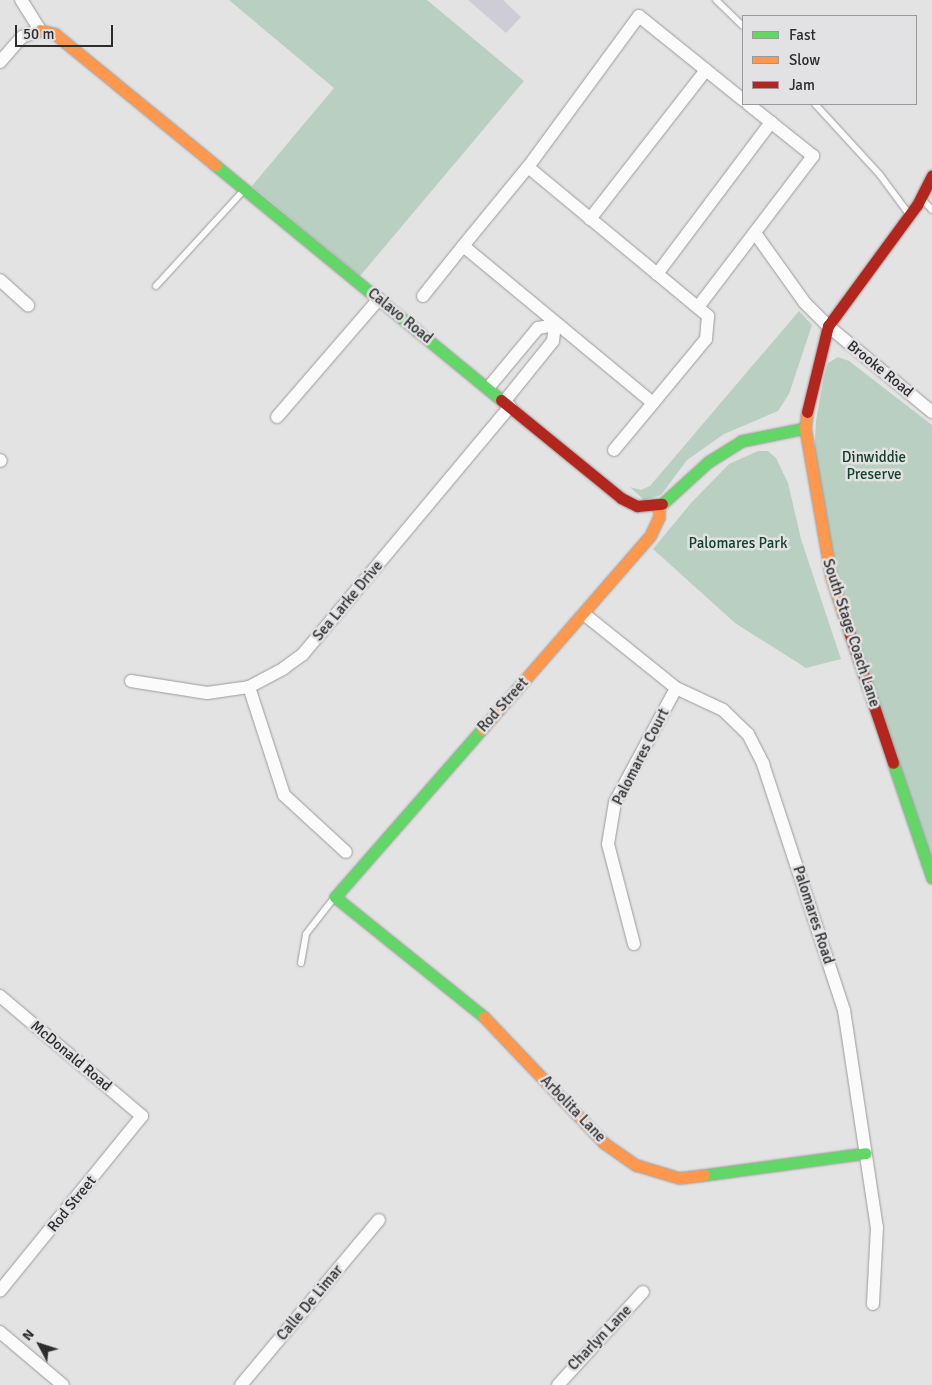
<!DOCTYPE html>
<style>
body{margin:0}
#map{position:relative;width:932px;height:1385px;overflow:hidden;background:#e3e3e3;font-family:Signika,sans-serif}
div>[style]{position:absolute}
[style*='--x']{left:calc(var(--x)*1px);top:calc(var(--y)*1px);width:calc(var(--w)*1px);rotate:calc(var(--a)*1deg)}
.green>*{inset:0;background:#b8cfc1}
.building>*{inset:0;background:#cecdd7}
.roads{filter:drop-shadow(0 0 1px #9b9b9b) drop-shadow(0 0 1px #9b9b9b)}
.lane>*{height:6px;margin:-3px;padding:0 3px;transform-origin:3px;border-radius:3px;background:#fbfbfb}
.street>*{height:12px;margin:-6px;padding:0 6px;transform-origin:6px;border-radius:6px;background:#fbfbfb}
.fast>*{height:11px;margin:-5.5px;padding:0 5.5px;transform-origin:5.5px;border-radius:5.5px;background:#63d668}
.slow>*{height:11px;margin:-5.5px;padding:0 5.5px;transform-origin:5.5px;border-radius:5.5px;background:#ff974d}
.jam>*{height:11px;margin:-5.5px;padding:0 5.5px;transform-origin:5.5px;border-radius:5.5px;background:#b3261e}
span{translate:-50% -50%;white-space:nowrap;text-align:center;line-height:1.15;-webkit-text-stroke:5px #e2e2e4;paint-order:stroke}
.street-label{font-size:15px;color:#2d2d2e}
.park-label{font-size:15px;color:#13412a}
.legend{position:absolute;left:742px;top:15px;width:175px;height:90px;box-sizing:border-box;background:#e2e2e4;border:1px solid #9a9a9b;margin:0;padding:6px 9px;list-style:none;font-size:15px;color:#2d2d2e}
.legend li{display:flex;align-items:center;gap:10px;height:25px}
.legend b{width:25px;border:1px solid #9a9a9b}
.north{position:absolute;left:15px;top:1320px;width:50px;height:50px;-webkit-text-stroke:4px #e2e2e4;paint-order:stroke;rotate:310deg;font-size:14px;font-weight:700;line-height:20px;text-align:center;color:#2d2d2e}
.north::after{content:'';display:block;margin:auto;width:18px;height:22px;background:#2d2d2e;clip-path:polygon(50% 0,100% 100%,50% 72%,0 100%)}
.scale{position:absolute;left:15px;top:25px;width:98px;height:22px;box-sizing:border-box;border:2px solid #2d2d2e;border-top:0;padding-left:6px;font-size:15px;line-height:18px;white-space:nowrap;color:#2d2d2e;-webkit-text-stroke:4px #e2e2e4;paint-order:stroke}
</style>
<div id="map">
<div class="green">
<i style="clip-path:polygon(229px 0,427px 0,524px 81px,360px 276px,252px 186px,334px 88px)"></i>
<i style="clip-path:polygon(799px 311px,812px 325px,789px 394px,778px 411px,724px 434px,687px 460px,661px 495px,644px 500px,630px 487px,641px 490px,650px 486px)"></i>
<i style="clip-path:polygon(838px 357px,849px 361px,932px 425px,932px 865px,841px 595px,814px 462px,816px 421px,824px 376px,828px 363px)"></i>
<i style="clip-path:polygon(758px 451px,768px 451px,776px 458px,788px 483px,801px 539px,841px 659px,806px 668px,735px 623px,653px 549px,691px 503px,729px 464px)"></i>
</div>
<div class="building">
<i style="clip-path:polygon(468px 0,503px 0,521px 17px,506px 33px)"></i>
</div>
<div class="roads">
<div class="lane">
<i style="--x:716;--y:0;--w:37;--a:44"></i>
<i style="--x:815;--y:104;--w:96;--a:47.5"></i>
<i style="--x:880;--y:175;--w:49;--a:53.4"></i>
<i style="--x:923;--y:200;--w:13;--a:48"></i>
<i style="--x:156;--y:286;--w:130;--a:-47.5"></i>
<i style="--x:301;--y:963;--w:29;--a:-80"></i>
<i style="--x:306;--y:934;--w:46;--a:-52.1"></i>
</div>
<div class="street">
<i style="--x:0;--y:62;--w:33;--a:-49"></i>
<i style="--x:22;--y:37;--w:19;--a:-21"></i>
<i style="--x:40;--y:30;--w:36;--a:-122"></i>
<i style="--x:528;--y:167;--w:187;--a:-53.7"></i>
<i style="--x:639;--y:16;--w:134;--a:38.9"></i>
<i style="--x:590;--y:219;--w:189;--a:-52.1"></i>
<i style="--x:755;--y:233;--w:86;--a:54.5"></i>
<i style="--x:805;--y:303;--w:33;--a:45"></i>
<i style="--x:828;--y:326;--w:135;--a:39.6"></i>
<i style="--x:657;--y:274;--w:190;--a:-53.1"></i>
<i style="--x:0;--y:280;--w:38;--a:42"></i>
<i style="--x:423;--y:296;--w:64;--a:-51.3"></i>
<i style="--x:463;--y:246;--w:102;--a:-50.6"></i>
<i style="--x:528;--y:167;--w:234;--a:39.6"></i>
<i style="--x:708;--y:316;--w:23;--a:95"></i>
<i style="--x:706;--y:339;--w:83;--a:129.6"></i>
<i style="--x:653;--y:403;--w:246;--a:-140.4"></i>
<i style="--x:698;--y:307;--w:190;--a:-52.7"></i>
<i style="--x:813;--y:156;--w:83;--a:-141.3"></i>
<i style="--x:488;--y:388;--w:78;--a:-50.2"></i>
<i style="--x:538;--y:328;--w:17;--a:-10"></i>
<i style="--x:555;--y:325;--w:16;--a:97"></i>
<i style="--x:553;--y:341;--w:78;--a:128.8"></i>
<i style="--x:277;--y:417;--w:156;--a:-49.2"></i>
<i style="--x:614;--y:450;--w:61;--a:-50.3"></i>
<i style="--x:0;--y:460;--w:1;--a:45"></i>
<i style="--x:584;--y:614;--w:118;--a:38.8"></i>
<i style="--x:676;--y:688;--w:52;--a:25.1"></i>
<i style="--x:723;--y:710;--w:35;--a:44"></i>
<i style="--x:748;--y:734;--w:34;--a:63"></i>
<i style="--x:763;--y:764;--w:259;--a:71.8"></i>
<i style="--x:844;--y:1010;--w:219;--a:81.4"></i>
<i style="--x:877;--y:1227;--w:77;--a:93"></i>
<i style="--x:131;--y:681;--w:77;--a:9"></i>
<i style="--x:207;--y:693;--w:42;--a:-8.1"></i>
<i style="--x:249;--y:687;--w:40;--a:-28"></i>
<i style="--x:284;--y:668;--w:24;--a:-36"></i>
<i style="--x:303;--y:654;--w:323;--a:-50.1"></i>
<i style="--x:249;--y:687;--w:114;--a:72"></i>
<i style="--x:284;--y:795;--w:84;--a:42.6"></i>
<i style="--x:634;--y:944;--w:103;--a:-104.6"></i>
<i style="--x:608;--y:844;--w:43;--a:-80.5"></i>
<i style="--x:615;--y:802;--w:129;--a:-61.8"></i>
<i style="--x:0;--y:996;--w:186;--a:40.2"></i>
<i style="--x:142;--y:1116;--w:225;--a:129.1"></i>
<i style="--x:0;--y:1332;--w:82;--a:40.1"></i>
<i style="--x:241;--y:1385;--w:215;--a:-50.1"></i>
<i style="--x:558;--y:1385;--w:126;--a:-47.6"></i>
</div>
<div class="fast">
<i style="--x:215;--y:165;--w:370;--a:39.4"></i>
<i style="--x:662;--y:504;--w:62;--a:-42.4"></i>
<i style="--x:708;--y:462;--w:39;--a:-32"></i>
<i style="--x:741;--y:441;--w:65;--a:-11.5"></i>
<i style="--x:482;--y:729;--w:223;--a:131.2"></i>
<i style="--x:335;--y:897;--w:191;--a:38.8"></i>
<i style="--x:893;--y:763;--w:121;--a:71.3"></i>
<i style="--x:704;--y:1175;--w:163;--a:-7.7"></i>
</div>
<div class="slow">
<i style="--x:40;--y:30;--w:16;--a:15"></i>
<i style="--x:55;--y:34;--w:207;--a:39.3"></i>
<i style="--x:807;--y:412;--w:16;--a:97"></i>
<i style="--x:805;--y:428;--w:151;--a:80.1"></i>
<i style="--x:831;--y:577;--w:39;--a:72"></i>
<i style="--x:482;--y:729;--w:256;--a:-49"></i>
<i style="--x:650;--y:536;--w:21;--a:-65"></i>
<i style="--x:659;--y:517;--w:10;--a:-90"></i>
<i style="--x:484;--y:1017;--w:174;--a:46.4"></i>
<i style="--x:604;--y:1143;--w:39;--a:35"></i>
<i style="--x:636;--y:1165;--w:45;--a:16.8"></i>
<i style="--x:679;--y:1178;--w:25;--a:-7"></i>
</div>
<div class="jam">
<i style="--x:501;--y:400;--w:155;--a:39.2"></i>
<i style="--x:621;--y:498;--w:18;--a:27"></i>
<i style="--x:637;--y:506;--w:25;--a:-5"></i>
<i style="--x:807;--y:412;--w:89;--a:-76.3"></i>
<i style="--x:828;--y:326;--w:150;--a:-53.7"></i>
<i style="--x:917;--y:205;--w:33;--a:-63"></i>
<i style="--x:843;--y:614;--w:157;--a:71.4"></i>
</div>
</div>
<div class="street-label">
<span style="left:400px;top:316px;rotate:39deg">Calavo Road</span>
<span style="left:880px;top:369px;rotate:39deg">Brooke Road</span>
<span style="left:348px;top:601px;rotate:-50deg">Sea Larke Drive</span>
<span style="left:851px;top:633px;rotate:72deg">South Stage Coach Lane</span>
<span style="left:503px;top:705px;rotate:-48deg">Rod Street</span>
<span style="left:641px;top:757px;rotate:-63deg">Palomares Court</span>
<span style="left:813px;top:915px;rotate:72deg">Palomares Road</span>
<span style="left:71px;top:1056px;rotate:40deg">McDonald Road</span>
<span style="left:573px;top:1109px;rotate:46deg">Arbolita Lane</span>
<span style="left:72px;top:1204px;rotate:-51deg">Rod Street</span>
<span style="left:310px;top:1303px;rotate:-50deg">Calle De Limar</span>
<span style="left:600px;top:1338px;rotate:-46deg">Charlyn Lane</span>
</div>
<div class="park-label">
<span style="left:874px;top:466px">Dinwiddie<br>Preserve</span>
<span style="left:738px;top:544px">Palomares Park</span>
</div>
<ul class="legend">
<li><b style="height:6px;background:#63d668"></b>Fast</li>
<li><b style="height:6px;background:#ff974d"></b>Slow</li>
<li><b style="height:6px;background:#b3261e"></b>Jam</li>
</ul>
<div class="north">N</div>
<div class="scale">50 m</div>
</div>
